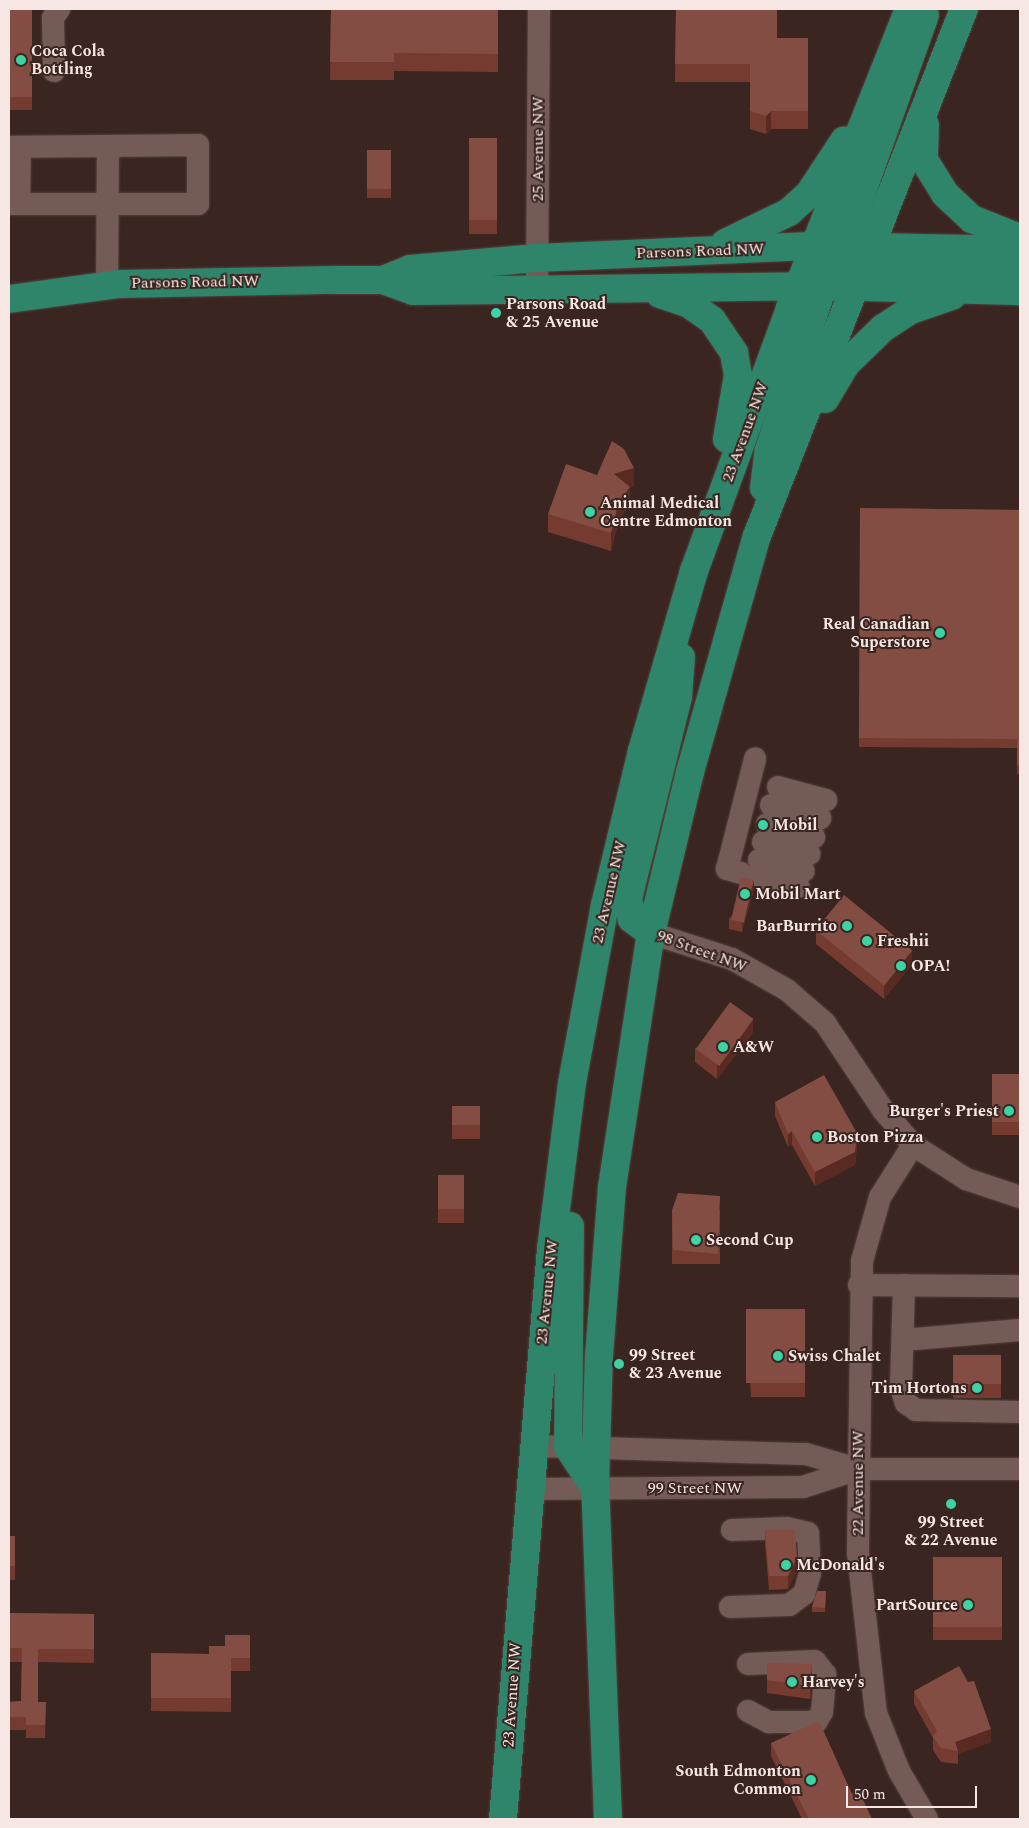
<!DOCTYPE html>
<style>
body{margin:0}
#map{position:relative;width:1029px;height:1828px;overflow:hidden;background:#3a2520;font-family:Spectral,serif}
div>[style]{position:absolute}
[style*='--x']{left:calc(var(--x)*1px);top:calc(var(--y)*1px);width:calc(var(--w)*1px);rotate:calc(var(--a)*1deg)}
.roads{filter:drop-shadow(0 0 1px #53413e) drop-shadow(0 0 1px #53413e)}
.minor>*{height:22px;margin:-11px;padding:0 11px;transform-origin:11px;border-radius:11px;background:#745b56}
.major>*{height:28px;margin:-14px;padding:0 14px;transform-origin:14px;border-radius:14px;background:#2e856a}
.wall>*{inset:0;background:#763b30;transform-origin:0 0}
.shaded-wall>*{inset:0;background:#582a21}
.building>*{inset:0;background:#834d43;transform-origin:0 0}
.dots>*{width:14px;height:14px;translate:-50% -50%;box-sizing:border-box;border:2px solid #3a2520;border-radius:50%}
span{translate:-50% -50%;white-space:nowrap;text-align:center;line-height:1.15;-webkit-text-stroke:4px #3a2520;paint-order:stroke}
.poi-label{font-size:16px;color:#f6e7e4;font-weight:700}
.left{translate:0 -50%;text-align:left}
.right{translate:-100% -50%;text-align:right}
.street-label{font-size:16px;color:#f6e7e4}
.frame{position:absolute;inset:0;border:10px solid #f6e7e4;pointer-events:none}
.scale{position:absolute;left:846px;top:1786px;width:131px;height:22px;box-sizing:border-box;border:2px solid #f6e7e4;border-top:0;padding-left:6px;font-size:15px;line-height:18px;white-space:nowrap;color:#f6e7e4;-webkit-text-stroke:4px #3a2520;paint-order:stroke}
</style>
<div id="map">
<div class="roads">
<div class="minor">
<i style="--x:54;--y:71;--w:53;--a:-91.1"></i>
<i style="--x:53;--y:18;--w:11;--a:-56"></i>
<i style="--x:9;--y:147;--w:189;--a:-0.6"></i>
<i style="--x:198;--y:145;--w:59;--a:90"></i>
<i style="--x:198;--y:204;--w:189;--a:180"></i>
<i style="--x:19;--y:204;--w:57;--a:-89"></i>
<i style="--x:107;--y:285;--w:139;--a:-89.6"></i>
<i style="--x:537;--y:289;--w:280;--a:-89.6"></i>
<i style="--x:778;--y:787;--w:50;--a:15.2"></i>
<i style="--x:771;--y:805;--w:51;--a:14.9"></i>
<i style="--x:767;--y:824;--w:49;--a:15.5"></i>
<i style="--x:763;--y:842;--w:48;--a:14.6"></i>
<i style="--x:759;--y:860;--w:46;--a:13.7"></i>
<i style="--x:741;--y:873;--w:15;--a:-164"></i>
<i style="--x:727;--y:869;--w:114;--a:-75.7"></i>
<i style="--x:755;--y:876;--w:45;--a:14"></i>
<i style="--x:651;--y:933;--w:85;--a:17.8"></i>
<i style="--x:732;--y:959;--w:63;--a:29.4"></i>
<i style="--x:787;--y:990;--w:50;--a:41"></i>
<i style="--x:825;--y:1023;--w:105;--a:56.3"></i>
<i style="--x:883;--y:1110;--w:46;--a:49.4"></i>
<i style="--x:913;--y:1145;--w:63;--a:32.7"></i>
<i style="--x:966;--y:1179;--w:57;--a:18.4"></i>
<i style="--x:913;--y:1145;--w:62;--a:122.4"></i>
<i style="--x:880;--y:1197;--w:66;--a:105.7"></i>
<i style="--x:862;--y:1261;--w:292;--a:90.8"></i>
<i style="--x:858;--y:1553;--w:161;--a:83.6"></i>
<i style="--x:876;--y:1713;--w:62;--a:68.4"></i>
<i style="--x:899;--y:1771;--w:56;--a:59.7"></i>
<i style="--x:859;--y:1285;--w:161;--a:0.4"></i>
<i style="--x:904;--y:1285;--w:103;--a:91.7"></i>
<i style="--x:901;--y:1388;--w:16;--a:72"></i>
<i style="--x:906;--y:1403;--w:12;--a:35"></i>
<i style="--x:916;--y:1410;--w:104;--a:1.1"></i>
<i style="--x:903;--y:1340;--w:117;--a:-4.9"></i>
<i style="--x:532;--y:1446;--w:274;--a:1.7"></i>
<i style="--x:806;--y:1454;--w:54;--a:16.1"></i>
<i style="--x:858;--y:1469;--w:162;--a:0"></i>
<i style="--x:528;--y:1489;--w:275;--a:-0.4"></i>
<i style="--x:803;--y:1487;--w:58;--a:-18.1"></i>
<i style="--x:730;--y:1607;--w:59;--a:-1.9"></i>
<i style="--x:789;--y:1605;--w:19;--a:-36"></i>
<i style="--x:804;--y:1594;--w:22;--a:-74"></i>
<i style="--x:810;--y:1573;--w:40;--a:-92.9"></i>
<i style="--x:808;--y:1533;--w:22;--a:-167"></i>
<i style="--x:787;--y:1528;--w:55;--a:177.9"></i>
<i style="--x:748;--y:1711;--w:24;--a:28"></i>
<i style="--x:769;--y:1722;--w:47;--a:0"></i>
<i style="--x:816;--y:1722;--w:12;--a:-59"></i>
<i style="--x:822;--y:1712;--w:38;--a:-85"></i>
<i style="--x:825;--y:1674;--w:16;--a:-128"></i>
<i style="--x:815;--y:1661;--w:67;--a:177.4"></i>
</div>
<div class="major">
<i style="--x:925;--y:125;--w:35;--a:92"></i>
<i style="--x:924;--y:160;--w:40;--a:58"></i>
<i style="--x:945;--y:194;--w:37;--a:43"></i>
<i style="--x:972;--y:219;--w:52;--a:21.6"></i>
<i style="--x:725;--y:243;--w:71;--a:-25.8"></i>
<i style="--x:789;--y:212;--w:27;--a:-42"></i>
<i style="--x:809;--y:194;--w:64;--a:-56.6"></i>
<i style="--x:844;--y:263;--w:32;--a:-83"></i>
<i style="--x:848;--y:231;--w:229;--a:-70.4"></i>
<i style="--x:844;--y:269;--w:176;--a:0"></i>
<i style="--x:383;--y:280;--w:29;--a:-22"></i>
<i style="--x:410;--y:269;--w:127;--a:-5"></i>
<i style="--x:537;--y:258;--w:279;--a:-2.5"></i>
<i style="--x:816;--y:246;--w:204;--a:1.1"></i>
<i style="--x:660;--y:294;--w:31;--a:19"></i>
<i style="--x:689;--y:304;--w:28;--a:35"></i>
<i style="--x:712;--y:320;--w:40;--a:56"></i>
<i style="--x:734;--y:353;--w:22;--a:80"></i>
<i style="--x:738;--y:375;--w:65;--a:99.8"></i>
<i style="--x:9;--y:299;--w:112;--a:-7.7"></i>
<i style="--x:120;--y:284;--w:215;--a:-1.1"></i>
<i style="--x:335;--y:280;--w:48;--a:0"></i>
<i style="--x:383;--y:280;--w:32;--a:20"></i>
<i style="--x:413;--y:291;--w:411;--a:-0.7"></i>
<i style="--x:824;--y:286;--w:196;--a:1.5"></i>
<i style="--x:825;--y:399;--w:41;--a:-59"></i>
<i style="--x:846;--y:364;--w:52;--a:-44.2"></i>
<i style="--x:883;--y:328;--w:33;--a:-33"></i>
<i style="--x:911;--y:310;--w:43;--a:-18.9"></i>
<i style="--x:764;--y:488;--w:38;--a:-83"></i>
<i style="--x:769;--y:450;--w:188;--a:-71.8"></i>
<i style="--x:651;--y:933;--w:24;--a:-144"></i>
<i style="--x:632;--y:919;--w:20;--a:-101"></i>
<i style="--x:628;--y:899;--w:208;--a:-76.1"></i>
<i style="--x:678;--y:697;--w:40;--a:-85.7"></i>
<i style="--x:570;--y:1226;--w:221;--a:90.5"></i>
<i style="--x:568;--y:1447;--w:49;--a:56.6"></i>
<i style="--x:503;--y:1819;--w:572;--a:-85.19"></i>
<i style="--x:551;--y:1249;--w:167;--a:-82.8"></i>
<i style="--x:572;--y:1083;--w:181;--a:-79.5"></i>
<i style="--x:605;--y:905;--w:158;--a:-76.5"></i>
<i style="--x:642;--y:751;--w:187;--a:-73.9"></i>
<i style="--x:694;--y:571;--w:280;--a:-69.9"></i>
<i style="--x:790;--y:308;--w:322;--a:-68.3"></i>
<i style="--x:608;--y:1819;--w:331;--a:-92.2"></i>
<i style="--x:595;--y:1488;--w:132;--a:-88.3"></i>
<i style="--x:599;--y:1356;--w:169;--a:-85.6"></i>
<i style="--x:612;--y:1187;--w:257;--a:-81.3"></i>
<i style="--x:651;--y:933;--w:166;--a:-76.4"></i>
<i style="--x:690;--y:772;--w:245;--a:-74.2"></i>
<i style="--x:757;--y:536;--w:566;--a:-68.56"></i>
</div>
</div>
<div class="wall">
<i style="left:9px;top:9px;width:23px;height:101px"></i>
<i style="clip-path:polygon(331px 9px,498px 9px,498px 72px,394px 71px,394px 80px,330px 80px)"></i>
<i style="clip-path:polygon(676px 9px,777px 38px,808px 38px,808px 129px,771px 129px,766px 134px,750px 129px,750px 82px,675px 82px)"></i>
<i style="left:469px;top:138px;width:28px;height:96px"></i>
<i style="left:367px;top:150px;width:24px;height:48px"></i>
<i style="clip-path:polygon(597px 475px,634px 486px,630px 487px,630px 505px,619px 519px,611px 551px,548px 532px,548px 514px)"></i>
<i style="clip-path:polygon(860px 508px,1020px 510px,1020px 774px,1017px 774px,1017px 748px,859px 747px)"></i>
<i style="clip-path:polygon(754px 889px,742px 932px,729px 929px,729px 919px)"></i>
<i style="clip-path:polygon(816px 930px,912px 964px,884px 999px,816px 944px)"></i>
<i style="clip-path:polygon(753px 1033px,717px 1079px,695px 1062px,695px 1048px)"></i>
<i style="left:992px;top:1074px;width:28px;height:61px"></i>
<i style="clip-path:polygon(775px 1102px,857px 1147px,855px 1165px,815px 1186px,792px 1145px,788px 1147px,775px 1116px)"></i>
<i style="left:452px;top:1106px;width:28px;height:33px"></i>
<i style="left:438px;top:1175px;width:26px;height:48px"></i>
<i style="left:672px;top:1210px;width:48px;height:54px"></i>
<i style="clip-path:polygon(746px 1309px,805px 1309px,805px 1397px,751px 1397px,746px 1322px)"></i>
<i style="left:953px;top:1355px;width:48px;height:43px"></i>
<i style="clip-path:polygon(765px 1530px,797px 1571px,788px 1589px,769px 1590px,765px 1544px)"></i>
<i style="left:9px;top:1536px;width:6px;height:44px"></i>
<i style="left:933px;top:1557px;width:69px;height:83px"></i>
<i style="clip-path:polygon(826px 1591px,825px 1612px,812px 1612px,812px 1607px)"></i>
<i style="clip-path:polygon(9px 1613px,94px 1614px,94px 1663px,38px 1662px,38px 1702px,46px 1702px,45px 1738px,26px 1738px,26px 1730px,9px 1730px,9px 1702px,21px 1701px,22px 1662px,9px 1662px)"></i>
<i style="clip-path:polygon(250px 1635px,250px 1671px,231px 1671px,231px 1712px,151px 1711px,151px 1653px,209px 1654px)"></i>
<i style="clip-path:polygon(767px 1663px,812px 1678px,810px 1699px,767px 1693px)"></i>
<i style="clip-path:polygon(914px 1691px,991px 1742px,958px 1754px,958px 1764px,941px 1762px,933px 1750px,933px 1738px,914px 1704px)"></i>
<i style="clip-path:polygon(771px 1743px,852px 1794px,872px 1819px,802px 1819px,771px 1756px)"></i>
</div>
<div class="shaded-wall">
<i style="clip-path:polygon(771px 111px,771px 129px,766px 134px,766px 116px)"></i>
<i style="clip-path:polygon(634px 468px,634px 486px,630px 487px,630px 505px,619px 519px,611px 551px,611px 533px,614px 474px)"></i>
<i style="clip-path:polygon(754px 880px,754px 889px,742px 932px,742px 923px)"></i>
<i style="clip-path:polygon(912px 951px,912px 964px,884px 999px,884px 986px)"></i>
<i style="clip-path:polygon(753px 1019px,753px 1033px,717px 1079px,717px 1065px)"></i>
<i style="clip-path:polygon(792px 1131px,792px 1145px,788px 1147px,788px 1134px)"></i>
<i style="clip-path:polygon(857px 1133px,857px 1147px,855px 1165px,815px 1186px,815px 1172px)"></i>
<i style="clip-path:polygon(797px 1558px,797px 1571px,788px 1589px,788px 1576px)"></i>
<i style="clip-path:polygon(812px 1664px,812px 1678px,810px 1699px,810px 1686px)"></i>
<i style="clip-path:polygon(991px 1729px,991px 1742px,958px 1754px,958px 1751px,955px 1742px)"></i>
</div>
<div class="building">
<i style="left:9px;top:9px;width:23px;height:88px"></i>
<i style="clip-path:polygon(331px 9px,498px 9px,498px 54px,394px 53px,394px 62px,330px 62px)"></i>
<i style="clip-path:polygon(676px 9px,777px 9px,777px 38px,808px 38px,808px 111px,771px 111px,766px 116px,750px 111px,750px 64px,675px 64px)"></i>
<i style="left:469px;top:138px;width:28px;height:82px"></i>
<i style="left:367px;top:150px;width:24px;height:39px"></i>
<i style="clip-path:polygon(612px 441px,624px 449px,634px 468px,614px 474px,630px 487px,619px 501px,611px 533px,548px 514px,566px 464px,597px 475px)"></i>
<i style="clip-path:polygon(860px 508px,1020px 510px,1020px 765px,1017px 765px,1017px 739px,859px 738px)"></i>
<i style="left:741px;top:877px;width:13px;height:44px;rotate:13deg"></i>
<i style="left:844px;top:895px;width:88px;height:45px;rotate:39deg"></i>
<i style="left:730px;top:1002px;width:29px;height:58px;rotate:36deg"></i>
<i style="left:992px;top:1074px;width:28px;height:48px"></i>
<i style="clip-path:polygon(824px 1075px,857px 1133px,855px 1152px,815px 1172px,792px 1131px,788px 1134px,775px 1102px)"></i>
<i style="left:452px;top:1106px;width:28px;height:19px"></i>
<i style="left:438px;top:1175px;width:26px;height:34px"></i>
<i style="clip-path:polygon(678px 1193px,720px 1196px,718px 1254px,673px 1250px,672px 1210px)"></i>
<i style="left:746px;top:1309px;width:59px;height:74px"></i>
<i style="left:953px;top:1355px;width:48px;height:29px"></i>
<i style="clip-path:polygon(765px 1530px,795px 1530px,797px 1558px,788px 1576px,769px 1576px)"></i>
<i style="left:9px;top:1536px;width:6px;height:30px"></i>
<i style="left:933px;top:1557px;width:69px;height:70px"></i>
<i style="clip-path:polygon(817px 1591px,826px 1591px,825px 1608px,812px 1607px)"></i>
<i style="clip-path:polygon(9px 1613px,94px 1614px,94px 1649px,38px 1649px,38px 1702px,46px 1702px,45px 1725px,26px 1725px,26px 1717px,9px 1717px,9px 1702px,21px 1701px,22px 1648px,9px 1648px)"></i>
<i style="clip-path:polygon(225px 1635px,250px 1635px,250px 1658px,231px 1658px,231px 1698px,151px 1698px,151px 1653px,209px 1654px,209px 1646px,225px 1646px)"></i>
<i style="clip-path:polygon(767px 1663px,812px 1664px,810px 1686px,767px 1680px)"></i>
<i style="clip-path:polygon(959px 1666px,968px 1682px,974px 1681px,991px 1729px,955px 1742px,958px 1751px,941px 1748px,933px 1737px,937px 1731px,914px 1691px)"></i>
<i style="clip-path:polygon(819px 1721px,852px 1794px,859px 1791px,872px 1819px,809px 1819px,771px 1743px)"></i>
</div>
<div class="dots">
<i style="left:21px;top:60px;background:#3cd4a4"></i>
<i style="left:496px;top:313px;background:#3cd4a4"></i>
<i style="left:590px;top:512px;background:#3cd4a4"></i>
<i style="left:940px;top:633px;background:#3cd4a4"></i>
<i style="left:763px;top:825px;background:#3cd4a4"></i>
<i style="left:745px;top:894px;background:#3cd4a4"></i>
<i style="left:847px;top:926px;background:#3cd4a4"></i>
<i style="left:867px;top:941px;background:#3cd4a4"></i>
<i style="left:901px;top:966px;background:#3cd4a4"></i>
<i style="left:723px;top:1047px;background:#3cd4a4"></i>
<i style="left:1009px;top:1111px;background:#3cd4a4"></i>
<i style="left:817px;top:1137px;background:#3cd4a4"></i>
<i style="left:696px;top:1240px;background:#3cd4a4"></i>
<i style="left:778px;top:1356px;background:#3cd4a4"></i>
<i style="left:619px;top:1364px;background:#3cd4a4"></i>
<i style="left:977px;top:1388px;background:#3cd4a4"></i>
<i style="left:951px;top:1504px;background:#3cd4a4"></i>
<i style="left:786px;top:1565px;background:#3cd4a4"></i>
<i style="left:968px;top:1605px;background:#3cd4a4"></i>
<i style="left:792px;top:1682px;background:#3cd4a4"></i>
<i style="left:811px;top:1780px;background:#3cd4a4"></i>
</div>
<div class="poi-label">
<span class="left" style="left:31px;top:60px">Coca Cola<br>Bottling</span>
<span class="left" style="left:506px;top:313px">Parsons Road<br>&amp; 25 Avenue</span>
<span class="left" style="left:600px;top:512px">Animal Medical<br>Centre Edmonton</span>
<span class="right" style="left:930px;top:633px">Real Canadian<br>Superstore</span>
<span class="left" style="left:773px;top:825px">Mobil</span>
<span class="left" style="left:755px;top:894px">Mobil Mart</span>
<span class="right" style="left:837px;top:926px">BarBurrito</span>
<span class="left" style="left:877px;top:941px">Freshii</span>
<span class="left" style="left:911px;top:966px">OPA!</span>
<span class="left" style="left:733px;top:1047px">A&amp;W</span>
<span class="right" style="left:999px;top:1111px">Burger's Priest</span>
<span class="left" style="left:827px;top:1137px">Boston Pizza</span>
<span class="left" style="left:706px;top:1240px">Second Cup</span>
<span class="left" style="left:629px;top:1364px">99 Street<br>&amp; 23 Avenue</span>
<span class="left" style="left:788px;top:1356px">Swiss Chalet</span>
<span class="right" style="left:967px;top:1388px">Tim Hortons</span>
<span style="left:951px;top:1531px">99 Street<br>&amp; 22 Avenue</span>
<span class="left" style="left:796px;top:1565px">McDonald's</span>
<span class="right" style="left:958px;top:1605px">PartSource</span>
<span class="left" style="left:802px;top:1682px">Harvey's</span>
<span class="right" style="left:801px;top:1780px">South Edmonton<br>Common</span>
</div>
<div class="street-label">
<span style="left:538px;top:149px;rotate:-90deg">25 Avenue NW</span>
<span style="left:700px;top:251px;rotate:-2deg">Parsons Road NW</span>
<span style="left:195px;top:282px;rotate:-1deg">Parsons Road NW</span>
<span style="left:745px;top:432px;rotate:-70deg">23 Avenue NW</span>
<span style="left:609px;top:892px;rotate:-77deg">23 Avenue NW</span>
<span style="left:702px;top:951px;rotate:20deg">98 Street NW</span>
<span style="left:547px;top:1292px;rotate:-84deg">23 Avenue NW</span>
<span style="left:858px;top:1483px;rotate:-90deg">22 Avenue NW</span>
<span style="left:695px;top:1488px">99 Street NW</span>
<span style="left:512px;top:1695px;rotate:-86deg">23 Avenue NW</span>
</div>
<div class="frame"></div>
<div class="scale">50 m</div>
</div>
